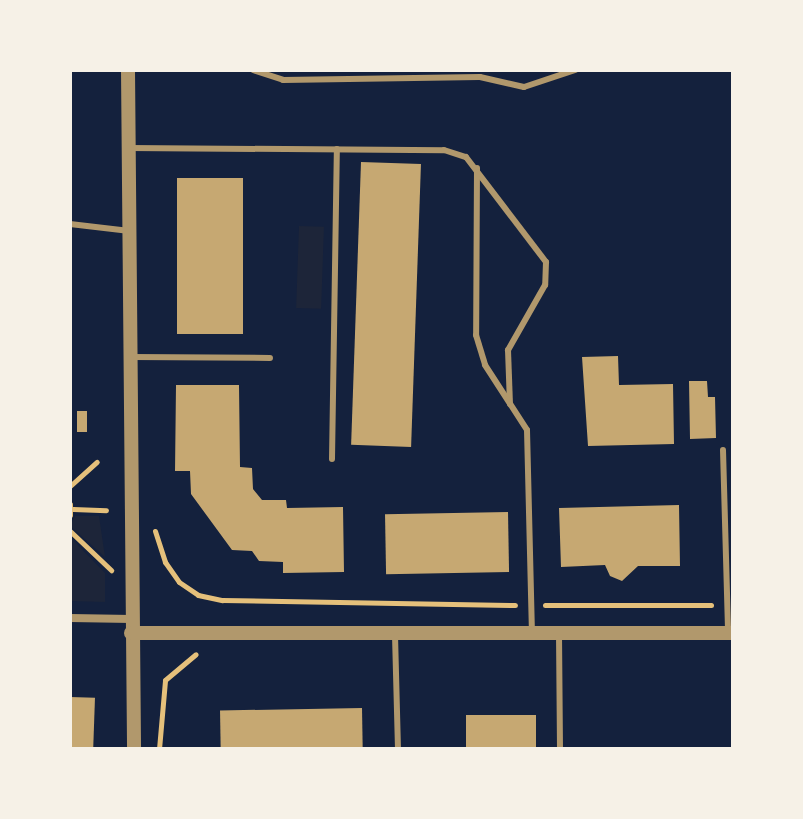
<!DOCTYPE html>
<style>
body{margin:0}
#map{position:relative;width:803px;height:819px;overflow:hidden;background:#14213d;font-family:"IBM Plex Serif",serif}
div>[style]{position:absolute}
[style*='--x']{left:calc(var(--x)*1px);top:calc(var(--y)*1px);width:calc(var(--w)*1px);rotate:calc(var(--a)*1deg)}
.green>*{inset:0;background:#1d2539;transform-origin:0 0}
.building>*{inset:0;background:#c6a872;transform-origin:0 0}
.path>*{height:5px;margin:-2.5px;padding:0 2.5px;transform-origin:2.5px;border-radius:2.5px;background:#e5c07b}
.service>*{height:6px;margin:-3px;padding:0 3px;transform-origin:3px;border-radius:3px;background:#b1986c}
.minor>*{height:8px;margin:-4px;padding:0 4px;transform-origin:4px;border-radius:4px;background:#b1986c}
.tertiary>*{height:14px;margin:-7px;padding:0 7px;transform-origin:7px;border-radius:7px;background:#b1986c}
span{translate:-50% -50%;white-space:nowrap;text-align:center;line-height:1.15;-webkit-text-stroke:6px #f6f1e7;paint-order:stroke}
.frame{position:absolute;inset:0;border:72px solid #f6f1e7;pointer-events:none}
</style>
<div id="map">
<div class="green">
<i style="left:299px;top:226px;width:25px;height:82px;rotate:2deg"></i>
<i style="clip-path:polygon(75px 516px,99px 516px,105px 557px,70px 526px)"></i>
<i style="clip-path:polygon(70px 537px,105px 573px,105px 602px,70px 601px)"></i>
</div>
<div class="building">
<i style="left:361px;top:162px;width:60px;height:283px;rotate:2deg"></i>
<i style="left:177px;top:178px;width:66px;height:156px"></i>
<i style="clip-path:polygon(618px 356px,619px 385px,673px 384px,674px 444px,588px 446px,582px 357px)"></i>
<i style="clip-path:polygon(689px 381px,707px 381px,708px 397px,715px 397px,716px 438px,690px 439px)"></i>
<i style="clip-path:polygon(176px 385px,239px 385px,240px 467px,252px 468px,253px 489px,262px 500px,286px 500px,287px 508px,343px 507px,344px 572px,283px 573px,283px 562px,259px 561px,252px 551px,232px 550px,191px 494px,190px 471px,175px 471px)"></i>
<i style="left:87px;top:411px;width:21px;height:10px;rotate:90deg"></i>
<i style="clip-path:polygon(679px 505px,680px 566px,638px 566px,622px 581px,610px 576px,605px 565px,561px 567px,559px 508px)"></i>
<i style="left:508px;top:512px;width:60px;height:123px;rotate:89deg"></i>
<i style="left:70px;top:697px;width:25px;height:52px;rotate:2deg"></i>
<i style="left:362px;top:708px;width:41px;height:142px;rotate:89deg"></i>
<i style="left:466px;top:715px;width:70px;height:34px"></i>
</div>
<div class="path">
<i style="--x:70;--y:486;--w:36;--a:-42"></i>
<i style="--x:70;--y:504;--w:11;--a:90"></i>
<i style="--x:73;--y:509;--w:33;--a:2"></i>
<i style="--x:70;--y:531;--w:57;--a:43.6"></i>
<i style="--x:155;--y:531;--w:33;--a:72"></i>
<i style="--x:165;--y:562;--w:24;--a:55"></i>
<i style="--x:179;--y:582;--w:23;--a:34"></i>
<i style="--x:198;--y:595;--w:25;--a:12"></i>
<i style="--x:222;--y:600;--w:293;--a:1"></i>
<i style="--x:545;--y:605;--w:166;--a:0"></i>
<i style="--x:159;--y:749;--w:69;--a:-85"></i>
<i style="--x:165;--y:680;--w:40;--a:-40"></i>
</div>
<div class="service">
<i style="--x:253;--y:70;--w:32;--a:18"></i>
<i style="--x:283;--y:80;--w:197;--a:-0.9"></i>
<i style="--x:480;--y:77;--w:45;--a:12.8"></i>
<i style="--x:524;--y:87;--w:54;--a:-18.4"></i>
<i style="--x:129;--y:148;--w:315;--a:0.4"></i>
<i style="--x:444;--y:150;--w:23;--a:18"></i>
<i style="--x:466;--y:157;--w:132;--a:52.7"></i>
<i style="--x:546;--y:262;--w:23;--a:92"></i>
<i style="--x:545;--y:285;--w:75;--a:119.6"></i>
<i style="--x:508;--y:350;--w:54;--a:87.9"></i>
<i style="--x:477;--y:168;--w:167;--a:90.3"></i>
<i style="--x:476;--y:335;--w:31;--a:73"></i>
<i style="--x:485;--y:365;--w:77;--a:57.1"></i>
<i style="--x:527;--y:430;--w:201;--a:88.6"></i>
<i style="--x:70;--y:224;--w:60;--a:6.7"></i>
<i style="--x:131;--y:357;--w:139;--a:0.4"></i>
<i style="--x:723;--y:450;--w:183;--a:88.4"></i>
<i style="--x:332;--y:459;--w:310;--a:-89.1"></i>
<i style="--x:559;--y:634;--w:115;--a:89.5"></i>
<i style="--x:395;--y:635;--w:114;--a:88.5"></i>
</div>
<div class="minor">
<i style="--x:70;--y:618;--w:62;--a:0.9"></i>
</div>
<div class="tertiary">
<i style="--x:128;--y:70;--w:679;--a:89.49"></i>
<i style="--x:131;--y:633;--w:602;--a:0"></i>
</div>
<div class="frame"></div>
</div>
